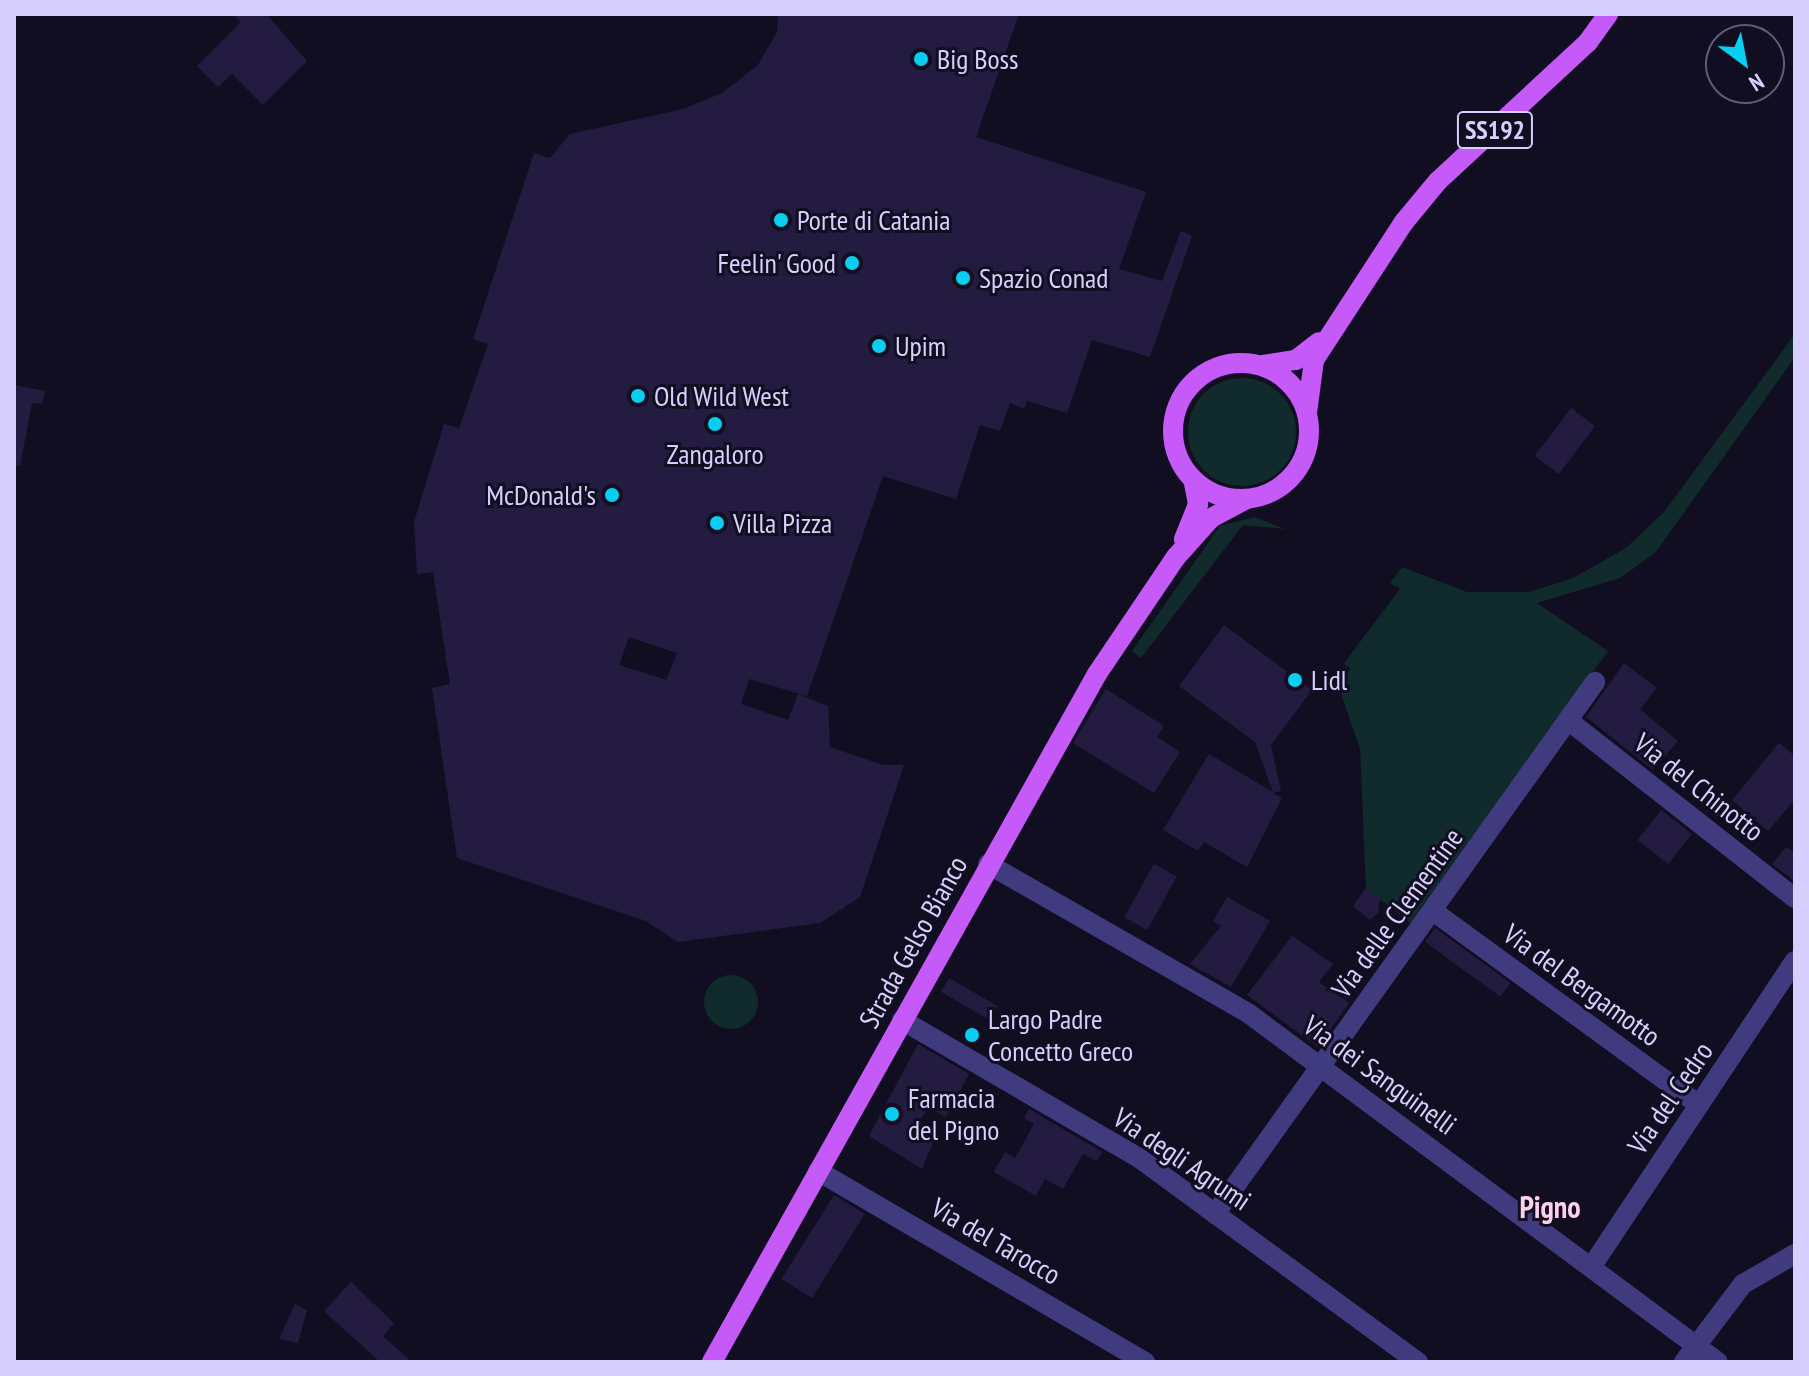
<!DOCTYPE html>
<style>
body{margin:0}
#map{position:relative;width:1809px;height:1376px;overflow:hidden;background:#120e21;font-family:"PT Sans Narrow",sans-serif}
div>[style]{position:absolute}
[style*='--x']{left:calc(var(--x)*1px);top:calc(var(--y)*1px);width:calc(var(--w)*1px);rotate:calc(var(--a)*1deg)}
.green>*{inset:0;background:#112a2b}
.round{border-radius:50%}
.building>*{inset:0;background:#241b41;transform-origin:0 0}
.minor>*{height:20px;margin:-10px;padding:0 10px;transform-origin:10px;border-radius:10px;background:#403a7e}
.primary>*{height:20px;margin:-10px;padding:0 10px;transform-origin:10px;border-radius:10px;background:#c55af9}
.primary>.ring{margin:-10px;padding:0;box-sizing:content-box;background:none;border:20px solid #c55af9;border-radius:50%}
.dots>*{width:22px;height:22px;translate:-50% -50%;box-sizing:border-box;border:4px solid #120e21;border-radius:50%}
span{translate:-50% -50%;white-space:nowrap;text-align:center;line-height:1.15;-webkit-text-stroke:6px #120e21;paint-order:stroke}
.shield-label span{padding:2px 6px;background:#120e21;border:2px solid;border-radius:6px;-webkit-text-stroke-width:0}
.shield-label{font-size:26px;color:#d7cffd;font-weight:700}
.poi-label{font-size:28px;color:#d7cffd}
.left{translate:0 -50%;text-align:left}
.right{translate:-100% -50%;text-align:right}
.street-label{font-size:28px;color:#d7cffd}
.neighbourhood-label{font-size:30px;color:#fdd1eb;font-weight:700}
.frame{position:absolute;inset:0;border:16px solid #d7cffd;pointer-events:none}
.north{position:absolute;left:1705px;top:24px;width:80px;height:80px;box-sizing:border-box;background:#120e21;border:2px solid #615b79;border-radius:50%;rotate:148deg;font-size:22px;font-weight:700;line-height:32px;text-align:center;color:#d7cffd}
.north::after{content:'';display:block;margin:auto;width:28px;height:36px;background:#08cff1;clip-path:polygon(50% 0,100% 100%,50% 72%,0 100%)}
</style>
<div id="map">
<div class="green">
<i style="clip-path:polygon(1795px 334px,1795px 357px,1655px 553px,1620px 578px,1537px 603px,1608px 651px,1410px 923px,1366px 888px,1360px 749px,1338px 685px,1350px 669px,1344px 663px,1400px 589px,1390px 583px,1402px 567px,1467px 592px,1529px 592px,1573px 578px,1626px 548px,1664px 512px)"></i>
<i class="round" style="left:1188px;top:378px;width:108px;height:108px"></i>
<i style="clip-path:polygon(1254px 517px,1285px 529px,1243px 525px,1141px 658px,1132px 651px,1220px 526px)"></i>
<i class="round" style="left:704px;top:975px;width:54px;height:54px"></i>
</div>
<div class="building">
<i style="clip-path:polygon(233px 14px,266px 14px,307px 61px,263px 105px,232px 74px,218px 87px,197px 66px,241px 22px)"></i>
<i style="clip-path:polygon(evenodd,778px 14px,1019px 14px,976px 137px,1146px 192px,1119px 269px,1162px 281px,1181px 231px,1192px 236px,1150px 357px,1092px 340px,1067px 413px,1027px 401px,1024px 409px,1010px 403px,1000px 431px,980px 425px,956px 499px,883px 476px,807px 696px,749px 679px,741px 704px,788px 720px,798px 694px,828px 706px,830px 747px,883px 765px,904px 765px,860px 897px,820px 923px,678px 942px,646px 921px,457px 858px,432px 688px,450px 684px,433px 572px,417px 574px,414px 522px,444px 424px,459px 428px,488px 344px,473px 339px,534px 153px,550px 158px,570px 134px,683px 109px,722px 93px,758px 65px,777px 32px,778px 14px,629px 637px,677px 653px,666px 680px,619px 665px,629px 637px)"></i>
<i style="clip-path:polygon(14px 385px,45px 391px,42px 404px,32px 403px,20px 466px,14px 465px)"></i>
<i style="left:1571px;top:408px;width:30px;height:60px;rotate:37deg"></i>
<i style="clip-path:polygon(1224px 625px,1312px 690px,1271px 745px,1281px 791px,1273px 793px,1282px 798px,1247px 867px,1204px 842px,1198px 851px,1163px 830px,1209px 754px,1273px 792px,1255px 742px,1179px 686px)"></i>
<i style="clip-path:polygon(1624px 663px,1657px 688px,1640px 709px,1678px 741px,1653px 770px,1586px 717px)"></i>
<i style="clip-path:polygon(1106px 689px,1164px 726px,1157px 737px,1180px 752px,1154px 793px,1073px 743px)"></i>
<i style="clip-path:polygon(1779px 743px,1795px 756px,1795px 799px,1768px 831px,1732px 800px)"></i>
<i style="left:1661px;top:810px;width:39px;height:38px;rotate:38deg"></i>
<i style="clip-path:polygon(1786px 847px,1795px 853px,1795px 881px,1772px 864px)"></i>
<i style="left:1154px;top:864px;width:26px;height:61px;rotate:29deg"></i>
<i style="clip-path:polygon(1366px 888px,1380px 898px,1378px 913px,1370px 920px,1353px 906px)"></i>
<i style="clip-path:polygon(1227px 897px,1270px 921px,1231px 987px,1190px 964px,1221px 926px,1213px 921px)"></i>
<i style="left:1435px;top:928px;width:93px;height:17px;rotate:36deg"></i>
<i style="clip-path:polygon(1292px 936px,1333px 964px,1319px 982px,1349px 1003px,1318px 1047px,1247px 995px)"></i>
<i style="left:949px;top:978px;width:56px;height:16px;rotate:30deg"></i>
<i style="clip-path:polygon(918px 1044px,969px 1074px,946px 1117px,928px 1107px,915px 1130px,934px 1140px,922px 1169px,869px 1136px)"></i>
<i style="clip-path:polygon(1029px 1109px,1102px 1152px,1097px 1161px,1083px 1154px,1063px 1189px,1045px 1179px,1036px 1196px,994px 1172px,1005px 1152px,1015px 1158px,1034px 1124px,1024px 1118px)"></i>
<i style="left:834px;top:1195px;width:36px;height:99px;rotate:32deg"></i>
<i style="clip-path:polygon(351px 1282px,394px 1323px,383px 1336px,412px 1362px,380px 1362px,324px 1311px)"></i>
<i style="clip-path:polygon(295px 1304px,307px 1310px,298px 1343px,279px 1339px)"></i>
</div>
<div class="minor">
<i style="--x:1569;--y:721;--w:287;--a:38.1"></i>
<i style="--x:988;--y:864;--w:300;--a:29.8"></i>
<i style="--x:1248;--y:1013;--w:585;--a:36.6"></i>
<i style="--x:1433;--y:911;--w:329;--a:36.1"></i>
<i style="--x:902;--y:1020;--w:274;--a:30.2"></i>
<i style="--x:1139;--y:1158;--w:346;--a:36.2"></i>
<i style="--x:818;--y:1171;--w:379;--a:30.3"></i>
<i style="--x:1215;--y:1214;--w:654;--a:-54.46"></i>
<i style="--x:1592;--y:1266;--w:366;--a:-56.4"></i>
<i style="--x:1684;--y:1362;--w:98;--a:-52.9"></i>
<i style="--x:1743;--y:1284;--w:60;--a:-30"></i>
</div>
<div class="primary">
<i class="ring" style="left:1173px;top:363px;width:116px;height:116px"></i>
<i style="--x:1263;--y:365;--w:33;--a:-9"></i>
<i style="--x:1296;--y:360;--w:29;--a:-38"></i>
<i style="--x:1307;--y:413;--w:53;--a:-82.5"></i>
<i style="--x:1314;--y:360;--w:165;--a:-56.9"></i>
<i style="--x:1404;--y:222;--w:53;--a:-50.3"></i>
<i style="--x:1438;--y:181;--w:205;--a:-42.8"></i>
<i style="--x:1588;--y:42;--w:34;--a:-54"></i>
<i style="--x:1184;--y:539;--w:38;--a:-68"></i>
<i style="--x:1198;--y:504;--w:25;--a:-101"></i>
<i style="--x:712;--y:1362;--w:788;--a:-60.77"></i>
<i style="--x:1097;--y:674;--w:141;--a:-56"></i>
<i style="--x:1176;--y:557;--w:52;--a:-48.1"></i>
<i style="--x:1211;--y:518;--w:40;--a:-28"></i>
</div>
<div class="dots">
<i style="left:921px;top:59px;background:#08cff1"></i>
<i style="left:781px;top:220px;background:#08cff1"></i>
<i style="left:852px;top:263px;background:#08cff1"></i>
<i style="left:963px;top:278px;background:#08cff1"></i>
<i style="left:879px;top:346px;background:#08cff1"></i>
<i style="left:638px;top:396px;background:#08cff1"></i>
<i style="left:715px;top:424px;background:#08cff1"></i>
<i style="left:612px;top:495px;background:#08cff1"></i>
<i style="left:717px;top:523px;background:#08cff1"></i>
<i style="left:1295px;top:680px;background:#08cff1"></i>
<i style="left:972px;top:1035px;background:#08cff1"></i>
<i style="left:892px;top:1114px;background:#08cff1"></i>
</div>
<div class="shield-label">
<span style="left:1495px;top:130px">SS192</span>
</div>
<div class="poi-label">
<span class="left" style="left:937px;top:59px">Big Boss</span>
<span class="left" style="left:797px;top:220px">Porte di Catania</span>
<span class="right" style="left:836px;top:263px">Feelin' Good</span>
<span class="left" style="left:979px;top:278px">Spazio Conad</span>
<span class="left" style="left:895px;top:346px">Upim</span>
<span class="left" style="left:654px;top:396px">Old Wild West</span>
<span style="left:715px;top:454px">Zangaloro</span>
<span class="right" style="left:596px;top:495px">McDonald's</span>
<span class="left" style="left:733px;top:523px">Villa Pizza</span>
<span class="left" style="left:1311px;top:680px">Lidl</span>
<span class="left" style="left:988px;top:1035px">Largo Padre<br>Concetto Greco</span>
<span class="left" style="left:908px;top:1114px">Farmacia<br>del Pigno</span>
</div>
<div class="street-label">
<span style="left:1699px;top:787px;rotate:38deg">Via del Chinotto</span>
<span style="left:1397px;top:913px;rotate:-54deg">Via delle Clementine</span>
<span style="left:913px;top:942px;rotate:-61deg">Strada Gelso Bianco</span>
<span style="left:1582px;top:985px;rotate:36deg">Via del Bergamotto</span>
<span style="left:1380px;top:1075px;rotate:36deg">Via dei Sanguinelli</span>
<span style="left:1670px;top:1098px;rotate:-56deg">Via del Cedro</span>
<span style="left:1182px;top:1159px;rotate:34deg">Via degli Agrumi</span>
<span style="left:996px;top:1241px;rotate:30deg">Via del Tarocco</span>
</div>
<div class="neighbourhood-label">
<span style="left:1550px;top:1207px">Pigno</span>
</div>
<div class="frame"></div>
<div class="north">N</div>
</div>
